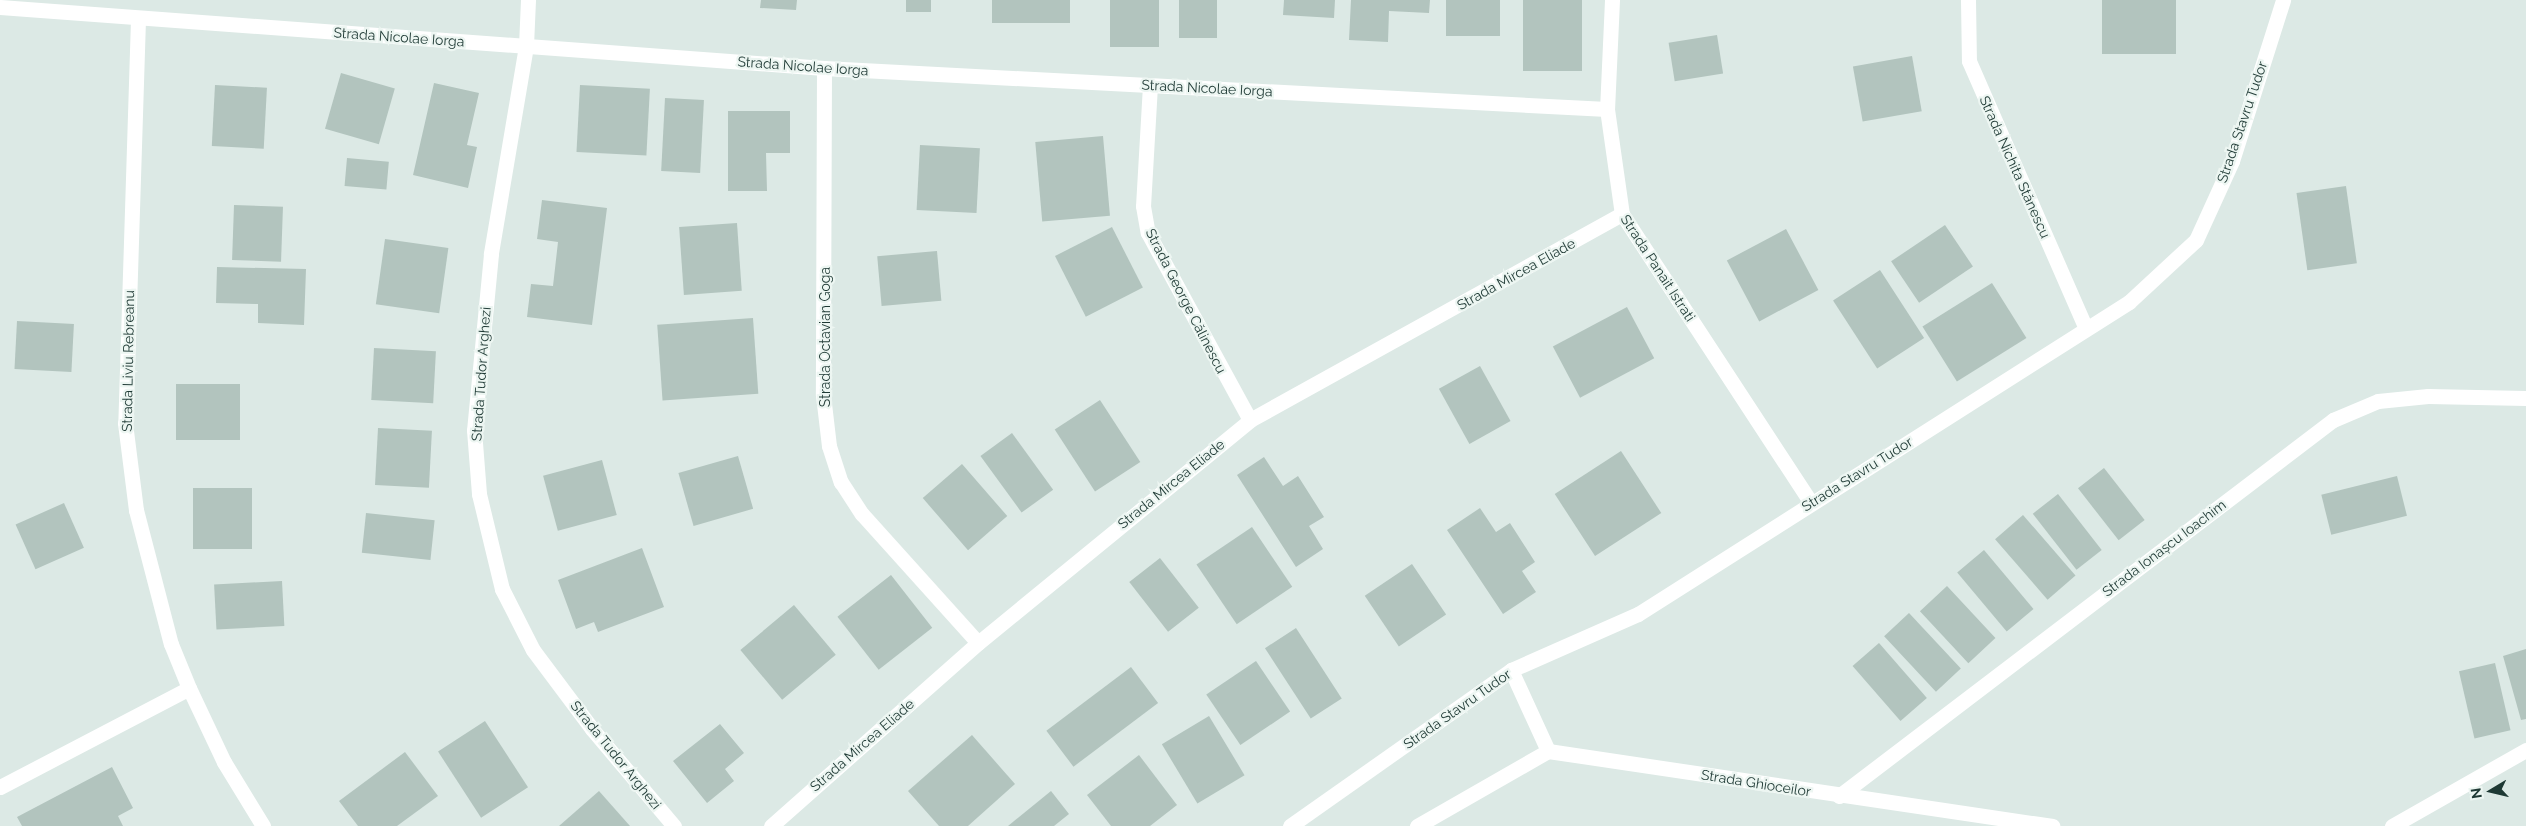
<!DOCTYPE html>
<meta charset="utf-8">
<style>
body{margin:0}
#map{position:relative;width:2526px;height:826px;overflow:hidden;background:#dce9e5;font-family:Raleway,sans-serif}
div>[style]{position:absolute}
[style*='--x']{left:calc(var(--x)*1px);top:calc(var(--y)*1px);width:calc(var(--w)*1px);rotate:calc(var(--a)*1deg)}
.building>*{inset:0;background:#b2c4be;transform-origin:0 0}
.minor>*{height:15px;margin:-7.5px;padding:0 7.5px;transform-origin:7.5px;border-radius:7.5px;background:#fff}
span{translate:-50% -50%;white-space:nowrap;text-align:center;line-height:1.15;-webkit-text-stroke:4.5px #edf6f2;paint-order:stroke}
.street-label{font-size:14px;color:#1e3934}
.north{position:absolute;left:2466px;top:766px;width:50px;height:50px;-webkit-text-stroke:4px #edf6f2;paint-order:stroke;rotate:261deg;font-size:14px;font-weight:700;line-height:20px;text-align:center;color:#1e3934}
.north::after{content:'';display:block;margin:auto;width:18px;height:22px;background:#1e3934;clip-path:polygon(50% 0,100% 100%,50% 72%,0 100%)}
</style>
<div id="map">
<div class="building">
<i style="clip-path:polygon(761px 0,797px 0,796px 10px,760px 8px)"></i>
<i style="left:906px;top:0;width:25px;height:12px"></i>
<i style="left:992px;top:0;width:78px;height:23px"></i>
<i style="left:1110px;top:0;width:49px;height:47px"></i>
<i style="left:1179px;top:0;width:38px;height:38px"></i>
<i style="clip-path:polygon(1284px 0,1335px 0,1334px 18px,1283px 15px)"></i>
<i style="clip-path:polygon(1351px 0,1430px 0,1429px 13px,1389px 11px,1388px 42px,1349px 40px)"></i>
<i style="left:1446px;top:0;width:54px;height:36px"></i>
<i style="left:1523px;top:0;width:59px;height:71px"></i>
<i style="left:2102px;top:0;width:74px;height:54px"></i>
<i style="left:1717px;top:35px;width:39px;height:49px;rotate:81deg"></i>
<i style="left:1912px;top:56px;width:56px;height:60px;rotate:80deg"></i>
<i style="left:341px;top:73px;width:56px;height:58px;rotate:16deg"></i>
<i style="clip-path:polygon(434px 83px,479px 93px,467px 145px,477px 147px,468px 188px,413px 175px)"></i>
<i style="left:215px;top:85px;width:52px;height:61px;rotate:3deg"></i>
<i style="left:580px;top:85px;width:70px;height:67px;rotate:3deg"></i>
<i style="left:665px;top:98px;width:39px;height:73px;rotate:3deg"></i>
<i style="clip-path:polygon(728px 111px,790px 111px,790px 153px,766px 153px,767px 191px,728px 191px)"></i>
<i style="left:1103px;top:136px;width:80px;height:68px;rotate:85deg"></i>
<i style="left:920px;top:145px;width:60px;height:65px;rotate:3deg"></i>
<i style="left:347px;top:158px;width:42px;height:28px;rotate:5deg"></i>
<i style="left:2346px;top:186px;width:78px;height:50px;rotate:82deg"></i>
<i style="clip-path:polygon(542px 200px,607px 208px,592px 325px,527px 317px,531px 284px,553px 286px,558px 242px,537px 239px)"></i>
<i style="left:234px;top:205px;width:49px;height:55px;rotate:2deg"></i>
<i style="left:737px;top:223px;width:68px;height:58px;rotate:86deg"></i>
<i style="left:1945px;top:225px;width:50px;height:65px;rotate:56deg"></i>
<i style="left:1112px;top:227px;width:68px;height:64px;rotate:63deg"></i>
<i style="left:1786px;top:229px;width:69px;height:67px;rotate:62deg"></i>
<i style="left:385px;top:239px;width:64px;height:66px;rotate:8deg"></i>
<i style="left:937px;top:251px;width:50px;height:60px;rotate:85deg"></i>
<i style="clip-path:polygon(217px 267px,306px 269px,304px 325px,258px 323px,258px 304px,216px 303px)"></i>
<i style="left:1880px;top:270px;width:81px;height:56px;rotate:57deg"></i>
<i style="left:1992px;top:283px;width:65px;height:82px;rotate:58deg"></i>
<i style="left:1627px;top:307px;width:58px;height:84px;rotate:62deg"></i>
<i style="left:753px;top:318px;width:76px;height:96px;rotate:86deg"></i>
<i style="left:17px;top:321px;width:57px;height:48px;rotate:3deg"></i>
<i style="left:374px;top:348px;width:62px;height:52px;rotate:3deg"></i>
<i style="left:1480px;top:366px;width:63px;height:47px;rotate:61deg"></i>
<i style="left:176px;top:384px;width:64px;height:56px"></i>
<i style="left:1100px;top:400px;width:74px;height:54px;rotate:57deg"></i>
<i style="left:378px;top:428px;width:54px;height:57px;rotate:3deg"></i>
<i style="left:1012px;top:433px;width:70px;height:39px;rotate:54deg"></i>
<i style="left:1621px;top:451px;width:74px;height:79px;rotate:57deg"></i>
<i style="left:738px;top:456px;width:55px;height:62px;rotate:74deg"></i>
<i style="clip-path:polygon(1264px 457px,1283px 486px,1298px 476px,1324px 517px,1309px 526px,1323px 549px,1296px 567px,1237px 475px)"></i>
<i style="left:602px;top:460px;width:57px;height:61px;rotate:75deg"></i>
<i style="left:962px;top:464px;width:69px;height:52px;rotate:49deg"></i>
<i style="left:2104px;top:468px;width:66px;height:33px;rotate:52deg"></i>
<i style="left:2397px;top:476px;width:41px;height:78px;rotate:76deg"></i>
<i style="left:193px;top:488px;width:59px;height:61px"></i>
<i style="left:2058px;top:494px;width:71px;height:32px;rotate:52deg"></i>
<i style="left:64px;top:503px;width:49px;height:53px;rotate:66deg"></i>
<i style="clip-path:polygon(1480px 508px,1496px 532px,1510px 523px,1535px 562px,1522px 571px,1536px 592px,1503px 614px,1447px 530px)"></i>
<i style="left:366px;top:513px;width:69px;height:40px;rotate:6deg"></i>
<i style="left:2023px;top:515px;width:80px;height:37px;rotate:49deg"></i>
<i style="left:1252px;top:527px;width:72px;height:67px;rotate:56deg"></i>
<i style="clip-path:polygon(642px 548px,664px 607px,598px 632px,594px 622px,576px 629px,558px 580px)"></i>
<i style="left:1984px;top:550px;width:77px;height:35px;rotate:50deg"></i>
<i style="left:1160px;top:558px;width:63px;height:39px;rotate:52deg"></i>
<i style="left:1412px;top:564px;width:61px;height:57px;rotate:56deg"></i>
<i style="left:891px;top:575px;width:67px;height:68px;rotate:52deg"></i>
<i style="left:282px;top:581px;width:45px;height:68px;rotate:87deg"></i>
<i style="left:1947px;top:586px;width:71px;height:37px;rotate:47deg"></i>
<i style="left:794px;top:605px;width:65px;height:70px;rotate:50deg"></i>
<i style="left:1909px;top:613px;width:76px;height:34px;rotate:47deg"></i>
<i style="left:1296px;top:628px;width:84px;height:37px;rotate:57deg"></i>
<i style="left:1879px;top:643px;width:73px;height:35px;rotate:49deg"></i>
<i style="clip-path:polygon(2526px 649px,2526px 719px,2521px 720px,2503px 656px)"></i>
<i style="left:1256px;top:661px;width:61px;height:60px;rotate:56deg"></i>
<i style="left:2495px;top:663px;width:69px;height:37px;rotate:77deg"></i>
<i style="left:1131px;top:667px;width:45px;height:106px;rotate:53deg"></i>
<i style="left:1209px;top:716px;width:69px;height:55px;rotate:59deg"></i>
<i style="left:485px;top:721px;width:79px;height:56px;rotate:57deg"></i>
<i style="clip-path:polygon(720px 724px,744px 753px,725px 769px,734px 781px,707px 803px,673px 761px)"></i>
<i style="clip-path:polygon(972px 735px,1015px 784px,968px 826px,939px 826px,908px 791px)"></i>
<i style="clip-path:polygon(405px 752px,438px 796px,397px 826px,358px 826px,339px 801px)"></i>
<i style="clip-path:polygon(1139px 755px,1177px 805px,1150px 826px,1111px 826px,1087px 795px)"></i>
<i style="clip-path:polygon(112px 767px,133px 808px,118px 816px,123px 826px,22px 826px,17px 817px)"></i>
<i style="clip-path:polygon(599px 791px,630px 826px,559px 826px)"></i>
<i style="clip-path:polygon(1051px 791px,1069px 814px,1054px 826px,1008px 826px)"></i>
</div>
<div class="minor">
<i style="--x:528;--y:0;--w:46;--a:92.5"></i>
<i style="--x:526;--y:46;--w:211;--a:99.6"></i>
<i style="--x:491;--y:254;--w:177;--a:95.5"></i>
<i style="--x:474;--y:430;--w:64;--a:85.5"></i>
<i style="--x:479;--y:494;--w:98;--a:76.4"></i>
<i style="--x:502;--y:589;--w:68;--a:63.1"></i>
<i style="--x:533;--y:650;--w:99;--a:53.2"></i>
<i style="--x:592;--y:729;--w:127;--a:49.8"></i>
<i style="--x:1612;--y:0;--w:109;--a:92.6"></i>
<i style="--x:1607;--y:109;--w:106;--a:81.9"></i>
<i style="--x:1622;--y:214;--w:345;--a:56.8"></i>
<i style="--x:1968;--y:0;--w:61;--a:89.1"></i>
<i style="--x:1969;--y:61;--w:292;--a:66.4"></i>
<i style="--x:0;--y:7;--w:826;--a:4.23"></i>
<i style="--x:824;--y:68;--w:784;--a:3"></i>
<i style="--x:138;--y:19;--w:404;--a:91.8"></i>
<i style="--x:125;--y:423;--w:88;--a:82.8"></i>
<i style="--x:136;--y:510;--w:138;--a:75.4"></i>
<i style="--x:171;--y:644;--w:48;--a:67.8"></i>
<i style="--x:189;--y:688;--w:82;--a:64.7"></i>
<i style="--x:224;--y:762;--w:75;--a:58.6"></i>
<i style="--x:824;--y:68;--w:327;--a:90.2"></i>
<i style="--x:823;--y:395;--w:51;--a:83.3"></i>
<i style="--x:829;--y:446;--w:38;--a:72"></i>
<i style="--x:841;--y:482;--w:38;--a:57"></i>
<i style="--x:862;--y:514;--w:173;--a:48"></i>
<i style="--x:1150;--y:85;--w:121;--a:93.3"></i>
<i style="--x:1143;--y:206;--w:27;--a:80"></i>
<i style="--x:1148;--y:233;--w:213;--a:61.4"></i>
<i style="--x:1511;--y:670;--w:89;--a:65.4"></i>
<i style="--x:1548;--y:751;--w:510;--a:8.46"></i>
<i style="--x:0;--y:787;--w:213;--a:-27.6"></i>
<i style="--x:1839;--y:796;--w:621;--a:-37.28"></i>
<i style="--x:2333;--y:420;--w:49;--a:-22.9"></i>
<i style="--x:2378;--y:401;--w:50;--a:-5.7"></i>
<i style="--x:2428;--y:396;--w:98;--a:1.2"></i>
<i style="--x:771;--y:826;--w:276;--a:-41.5"></i>
<i style="--x:978;--y:643;--w:352;--a:-39.3"></i>
<i style="--x:1250;--y:420;--w:425;--a:-29"></i>
<i style="--x:1290;--y:826;--w:271;--a:-35.2"></i>
<i style="--x:1511;--y:670;--w:139;--a:-23.8"></i>
<i style="--x:1638;--y:614;--w:582;--a:-32.43"></i>
<i style="--x:2129;--y:302;--w:91;--a:-42.8"></i>
<i style="--x:2196;--y:240;--w:87;--a:-65.5"></i>
<i style="--x:2232;--y:161;--w:169;--a:-72.4"></i>
<i style="--x:1417;--y:826;--w:151;--a:-29.8"></i>
<i style="--x:2392;--y:826;--w:154;--a:-29.6"></i>
</div>
<div class="street-label">
<span style="left:399px;top:37px;rotate:4deg">Strada Nicolae Iorga</span>
<span style="left:803px;top:66px;rotate:4deg">Strada Nicolae Iorga</span>
<span style="left:1207px;top:88px;rotate:3deg">Strada Nicolae Iorga</span>
<span style="left:2242px;top:122px;rotate:-71deg">Strada Stavru Tudor</span>
<span style="left:2015px;top:167px;rotate:66deg">Strada Nichita Stănescu</span>
<span style="left:1658px;top:268px;rotate:57deg">Strada Panait Istrati</span>
<span style="left:1516px;top:274px;rotate:-29deg">Strada Mircea Eliade</span>
<span style="left:1186px;top:301px;rotate:63deg">Strada George Călinescu</span>
<span style="left:825px;top:337px;rotate:-90deg">Strada Octavian Goga</span>
<span style="left:128px;top:361px;rotate:-89deg">Strada Liviu Rebreanu</span>
<span style="left:481px;top:374px;rotate:-86deg">Strada Tudor Arghezi</span>
<span style="left:1857px;top:474px;rotate:-32deg">Strada Stavru Tudor</span>
<span style="left:1171px;top:484px;rotate:-39deg">Strada Mircea Eliade</span>
<span style="left:2164px;top:548px;rotate:-37deg">Strada Ionașcu Ioachim</span>
<span style="left:1457px;top:709px;rotate:-35deg">Strada Stavru Tudor</span>
<span style="left:862px;top:745px;rotate:-41deg">Strada Mircea Eliade</span>
<span style="left:616px;top:755px;rotate:51deg">Strada Tudor Arghezi</span>
<span style="left:1756px;top:783px;rotate:9deg">Strada Ghioceilor</span>
</div>
<div class="north">N</div>
</div>
